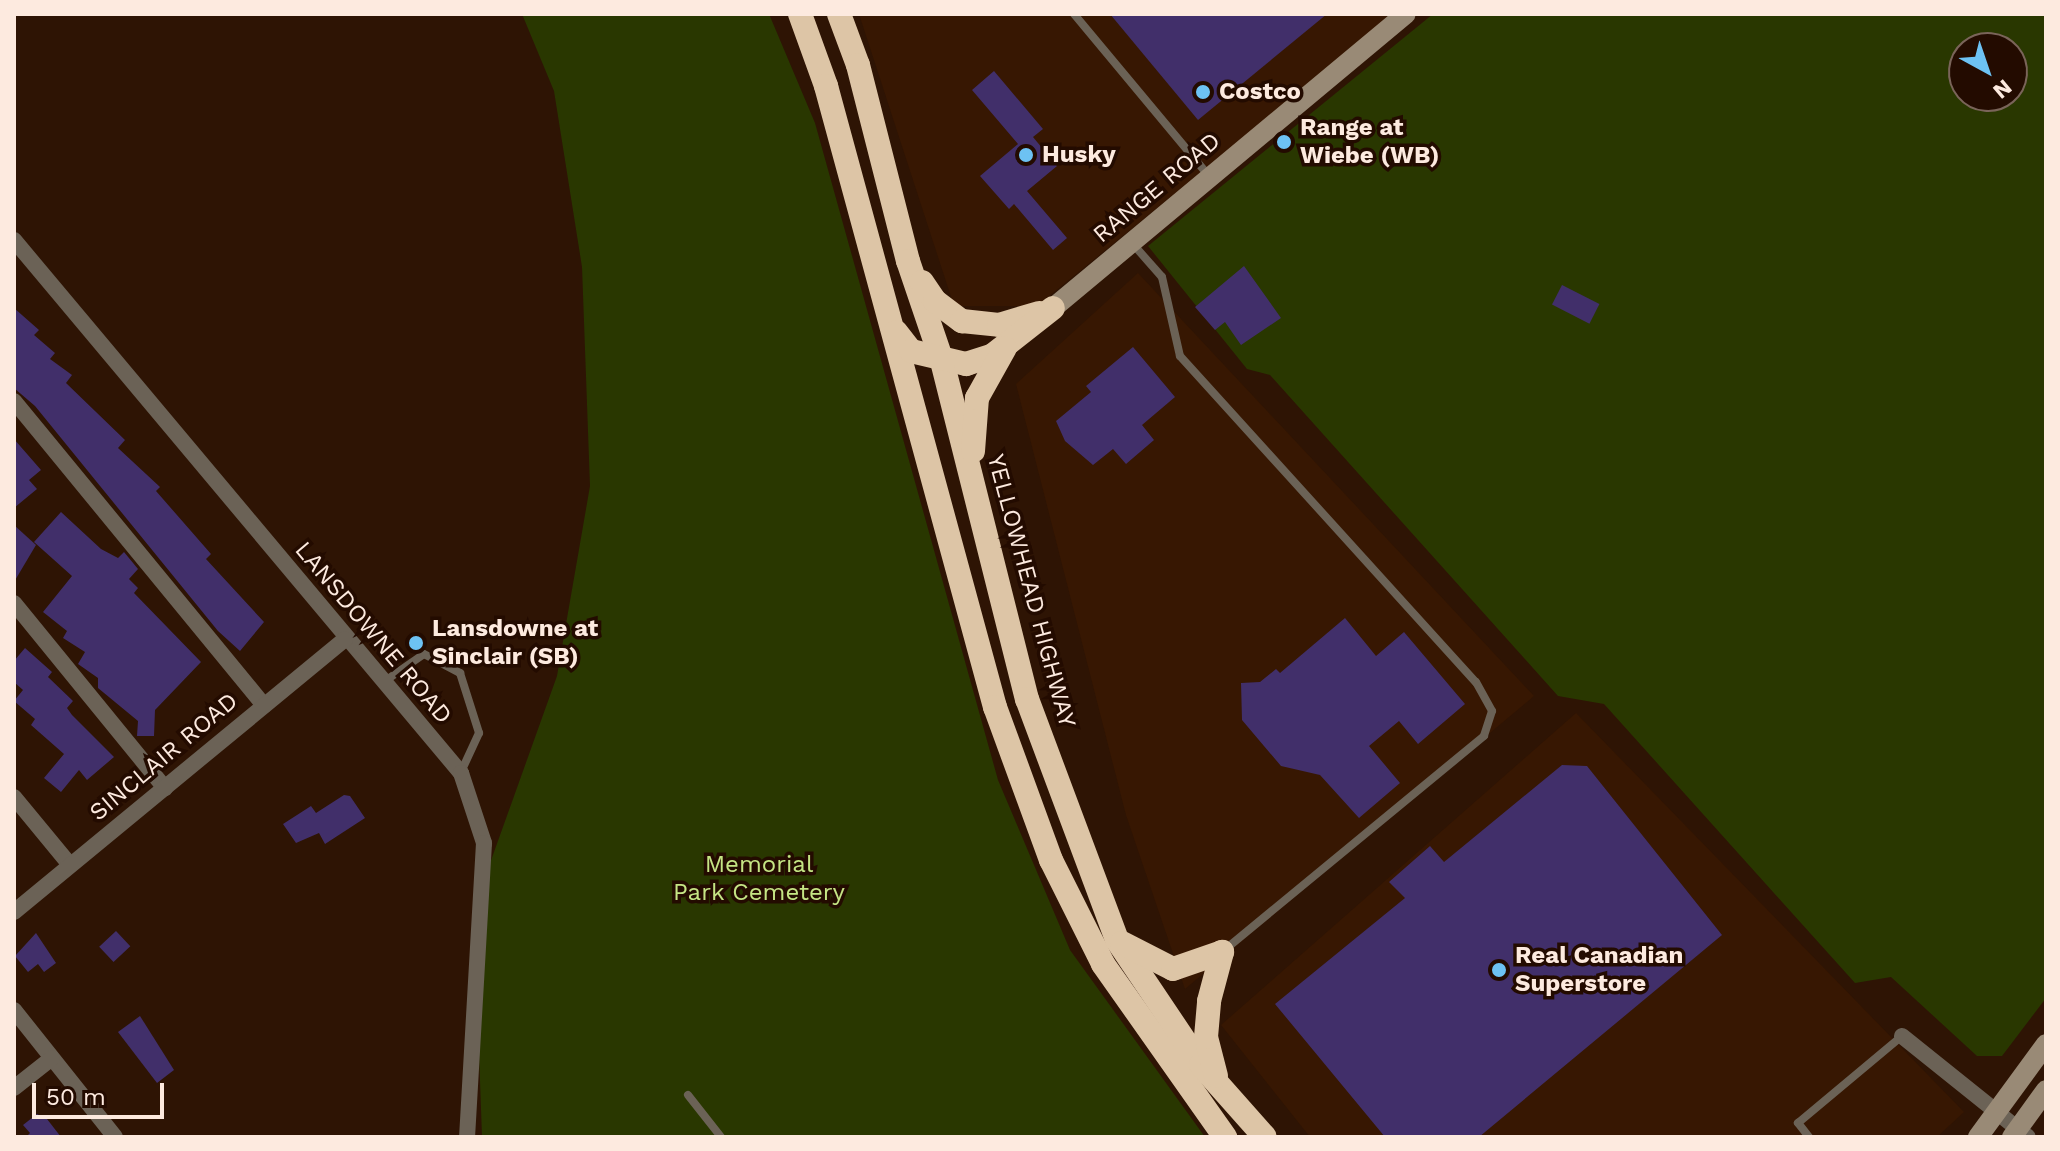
<!DOCTYPE html>
<style>
body{margin:0}
#map{position:relative;width:2060px;height:1151px;overflow:hidden;background:#2e1404;font-family:"Work Sans",sans-serif}
div>[style]{position:absolute}
[style*='--x']{left:calc(var(--x)*1px);top:calc(var(--y)*1px);width:calc(var(--w)*1px);rotate:calc(var(--a)*1deg)}
.built>*{inset:0;background:#371702}
.green>*{inset:0;background:#293700}
.building>*{inset:0;background:#412f6a;transform-origin:0 0}
.lane>*{height:8px;margin:-4px;padding:0 4px;transform-origin:4px;border-radius:4px;background:#6b6256}
.street>*{height:16px;margin:-8px;padding:0 8px;transform-origin:8px;border-radius:8px;background:#6b6256}
.secondary>*{height:20px;margin:-10px;padding:0 10px;transform-origin:10px;border-radius:10px;background:#998a76}
.highway>*{height:24px;margin:-12px;padding:0 12px;transform-origin:12px;border-radius:12px;background:#ddc5a6}
.dots>*{width:22px;height:22px;translate:-50% -50%;box-sizing:border-box;border:4px solid #230b00;border-radius:50%}
span{translate:-50% -50%;white-space:nowrap;text-align:center;line-height:1.15;-webkit-text-stroke:7px #230b00;paint-order:stroke}
.poi-label{font-size:24px;color:#fdeadf;font-weight:700}
.left{translate:0 -50%;text-align:left}
.street-label{font-size:24px;color:#fdeadf}
.park-label{font-size:24px;color:#c5e584}
.frame{position:absolute;inset:0;border:16px solid #fdeadf;pointer-events:none}
.north{position:absolute;left:1948px;top:32px;width:80px;height:80px;box-sizing:border-box;background:#230b00;border:2px solid #7a6459;border-radius:50%;rotate:140deg;font-size:22px;font-weight:700;line-height:32px;text-align:center;color:#fdeadf}
.north::after{content:'';display:block;margin:auto;width:28px;height:36px;background:#6dc2f3;clip-path:polygon(50% 0,100% 100%,50% 72%,0 100%)}
.scale{position:absolute;left:32px;top:1083px;width:132px;height:36px;box-sizing:border-box;border:4px solid #fdeadf;border-top:0;padding-left:10px;font-size:24px;line-height:28px;white-space:nowrap;color:#fdeadf;-webkit-text-stroke:6px #230b00;paint-order:stroke}
</style>
<div id="map">
<div class="built">
<i style="clip-path:polygon(859px 14px,1395px 14px,1037px 306px,954px 306px)"></i>
<i style="clip-path:polygon(1138px 273px,1534px 696px,1185px 989px,1126px 815px,1016px 384px)"></i>
<i style="clip-path:polygon(1576px 713px,1964px 1112px,1937px 1137px,1310px 1137px,1221px 1025px)"></i>
</div>
<div class="green">
<i style="clip-path:polygon(522px 14px,769px 14px,815px 123px,998px 780px,1070px 950px,1205px 1137px,482px 1137px,478px 1024px,489px 866px,557px 676px,590px 486px,582px 267px,554px 91px)"></i>
<i style="clip-path:polygon(evenodd,1433px 14px,2046px 14px,2046px 998px,2002px 1056px,1977px 1056px,1891px 977px,1855px 983px,1604px 704px,1558px 696px,1270px 375px,1247px 369px,1148px 246px,1433px 14px,1964px 48px,2012px 48px,2012px 96px,1964px 96px,1964px 48px)"></i>
</div>
<div class="building">
<i style="clip-path:polygon(1110px 14px,1327px 14px,1198px 120px)"></i>
<i style="clip-path:polygon(994px 71px,1043px 129px,1033px 137px,1057px 166px,1027px 191px,1067px 238px,1053px 250px,1014px 204px,1009px 209px,980px 176px,1018px 144px,972px 90px)"></i>
<i style="clip-path:polygon(1244px 266px,1281px 318px,1241px 345px,1225px 322px,1215px 330px,1195px 307px)"></i>
<i style="left:1562px;top:285px;width:42px;height:22px;rotate:27deg"></i>
<i style="clip-path:polygon(14px 308px,39px 330px,34px 335px,55px 353px,50px 359px,72px 375px,66px 383px,125px 440px,118px 448px,160px 487px,156px 491px,211px 554px,206px 559px,264px 622px,240px 651px,218px 631px,35px 406px,14px 388px)"></i>
<i style="clip-path:polygon(1133px 347px,1175px 397px,1142px 425px,1154px 440px,1126px 464px,1113px 449px,1093px 465px,1065px 441px,1056px 421px,1091px 392px,1086px 386px)"></i>
<i style="clip-path:polygon(14px 439px,41px 470px,29px 480px,37px 489px,14px 508px)"></i>
<i style="clip-path:polygon(61px 512px,101px 549px,118px 558px,124px 552px,138px 569px,129px 579px,138px 588px,134px 593px,201px 662px,155px 710px,154px 736px,137px 736px,138px 721px,98px 688px,98px 678px,78px 664px,85px 652px,63px 638px,67px 631px,43px 612px,72px 576px,34px 542px)"></i>
<i style="clip-path:polygon(14px 525px,36px 545px,14px 582px)"></i>
<i style="clip-path:polygon(1345px 618px,1376px 656px,1404px 632px,1465px 704px,1418px 744px,1399px 721px,1369px 746px,1400px 783px,1359px 818px,1320px 775px,1281px 766px,1242px 720px,1241px 683px,1260px 682px,1276px 669px,1280px 673px)"></i>
<i style="clip-path:polygon(25px 648px,52px 672px,48px 677px,73px 701px,67px 708px,72px 715px,114px 757px,87px 780px,79px 770px,61px 792px,44px 778px,64px 754px,31px 725px,35px 719px,14px 701px,23px 690px,14px 682px,14px 661px)"></i>
<i style="clip-path:polygon(1562px 765px,1587px 766px,1722px 935px,1479px 1137px,1385px 1137px,1275px 1004px,1405px 898px,1389px 882px,1430px 846px,1444px 862px)"></i>
<i style="clip-path:polygon(344px 795px,350px 796px,365px 818px,325px 844px,319px 833px,296px 843px,283px 824px,311px 806px,316px 813px)"></i>
<i style="left:116px;top:931px;width:21px;height:23px;rotate:47deg"></i>
<i style="clip-path:polygon(36px 933px,56px 963px,44px 972px,38px 964px,28px 972px,15px 956px)"></i>
<i style="clip-path:polygon(140px 1016px,174px 1070px,157px 1083px,118px 1032px)"></i>
<i style="clip-path:polygon(37px 1114px,47px 1119px,61px 1137px,26px 1137px,30px 1133px,23px 1125px)"></i>
</div>
<div class="lane">
<i style="--x:1074;--y:14;--w:211;--a:50.2"></i>
<i style="--x:1132;--y:243;--w:45;--a:48.6"></i>
<i style="--x:1162;--y:277;--w:81;--a:77.2"></i>
<i style="--x:1180;--y:356;--w:440;--a:47.8"></i>
<i style="--x:1476;--y:682;--w:33;--a:61"></i>
<i style="--x:1492;--y:711;--w:26;--a:108"></i>
<i style="--x:1484;--y:736;--w:335;--a:140.5"></i>
<i style="--x:385;--y:681;--w:47;--a:-34.7"></i>
<i style="--x:424;--y:654;--w:41;--a:27.8"></i>
<i style="--x:460;--y:673;--w:63;--a:72.4"></i>
<i style="--x:479;--y:733;--w:43;--a:114.8"></i>
<i style="--x:688;--y:1095;--w:53;--a:51.8"></i>
<i style="--x:1809;--y:1137;--w:18;--a:-128"></i>
<i style="--x:1798;--y:1123;--w:136;--a:-39.9"></i>
</div>
<div class="street">
<i style="--x:14;--y:240;--w:696;--a:50.02"></i>
<i style="--x:461;--y:773;--w:74;--a:71.8"></i>
<i style="--x:484;--y:843;--w:294;--a:93.3"></i>
<i style="--x:14;--y:401;--w:394;--a:50.6"></i>
<i style="--x:14;--y:603;--w:239;--a:50.8"></i>
<i style="--x:14;--y:797;--w:88;--a:50.5"></i>
<i style="--x:14;--y:912;--w:429;--a:-39.5"></i>
<i style="--x:14;--y:1010;--w:162;--a:51.5"></i>
<i style="--x:1902;--y:1036;--w:161;--a:38.7"></i>
<i style="--x:14;--y:1088;--w:48;--a:-38.3"></i>
</div>
<div class="secondary">
<i style="--x:1053;--y:308;--w:459;--a:-39.8"></i>
<i style="--x:1978;--y:1137;--w:115;--a:-53.8"></i>
<i style="--x:2012;--y:1137;--w:58;--a:-54.1"></i>
</div>
<div class="highway">
<i style="--x:800;--y:14;--w:77;--a:70.1"></i>
<i style="--x:826;--y:86;--w:644;--a:74.78"></i>
<i style="--x:995;--y:707;--w:163;--a:69.9"></i>
<i style="--x:1051;--y:860;--w:116;--a:63.4"></i>
<i style="--x:1103;--y:964;--w:212;--a:54.8"></i>
<i style="--x:839;--y:14;--w:54;--a:69.6"></i>
<i style="--x:858;--y:65;--w:202;--a:75.7"></i>
<i style="--x:908;--y:261;--w:106;--a:71.2"></i>
<i style="--x:942;--y:361;--w:349;--a:75.9"></i>
<i style="--x:1027;--y:699;--w:257;--a:69.5"></i>
<i style="--x:1117;--y:940;--w:151;--a:56.1"></i>
<i style="--x:1201;--y:1065;--w:96;--a:48.4"></i>
<i style="--x:922;--y:282;--w:23;--a:56"></i>
<i style="--x:935;--y:301;--w:34;--a:37"></i>
<i style="--x:962;--y:321;--w:37;--a:6"></i>
<i style="--x:999;--y:325;--w:42;--a:-16.7"></i>
<i style="--x:896;--y:332;--w:24;--a:52"></i>
<i style="--x:911;--y:351;--w:57;--a:13.3"></i>
<i style="--x:966;--y:364;--w:28;--a:-18"></i>
<i style="--x:993;--y:355;--w:76;--a:-38.1"></i>
<i style="--x:973;--y:451;--w:53;--a:-85.7"></i>
<i style="--x:977;--y:398;--w:57;--a:-60.8"></i>
<i style="--x:1122;--y:943;--w:57;--a:27"></i>
<i style="--x:1173;--y:969;--w:52;--a:-19.1"></i>
<i style="--x:1216;--y:1076;--w:40;--a:-104.4"></i>
<i style="--x:1206;--y:1037;--w:36;--a:-85"></i>
<i style="--x:1209;--y:1001;--w:51;--a:-75.1"></i>
</div>
<div class="dots">
<i style="left:1203px;top:92px;background:#6dc2f3"></i>
<i style="left:1284px;top:142px;background:#6dc2f3"></i>
<i style="left:1026px;top:155px;background:#6dc2f3"></i>
<i style="left:416px;top:643px;background:#6dc2f3"></i>
<i style="left:1499px;top:970px;background:#6dc2f3"></i>
</div>
<div class="poi-label">
<span class="left" style="left:1219px;top:92px">Costco</span>
<span class="left" style="left:1300px;top:142px">Range at<br>Wiebe (WB)</span>
<span class="left" style="left:1042px;top:155px">Husky</span>
<span class="left" style="left:432px;top:643px">Lansdowne at<br>Sinclair (SB)</span>
<span class="left" style="left:1515px;top:970px">Real Canadian<br>Superstore</span>
</div>
<div class="street-label">
<span style="left:1157px;top:188px;rotate:-40deg">RANGE ROAD</span>
<span style="left:1031px;top:591px;rotate:75deg">YELLOWHEAD HIGHWAY</span>
<span style="left:373px;top:633px;rotate:50deg">LANSDOWNE ROAD</span>
<span style="left:164px;top:757px;rotate:-40deg">SINCLAIR ROAD</span>
</div>
<div class="park-label">
<span style="left:759px;top:879px">Memorial<br>Park Cemetery</span>
</div>
<div class="frame"></div>
<div class="north">N</div>
<div class="scale">50 m</div>
</div>
